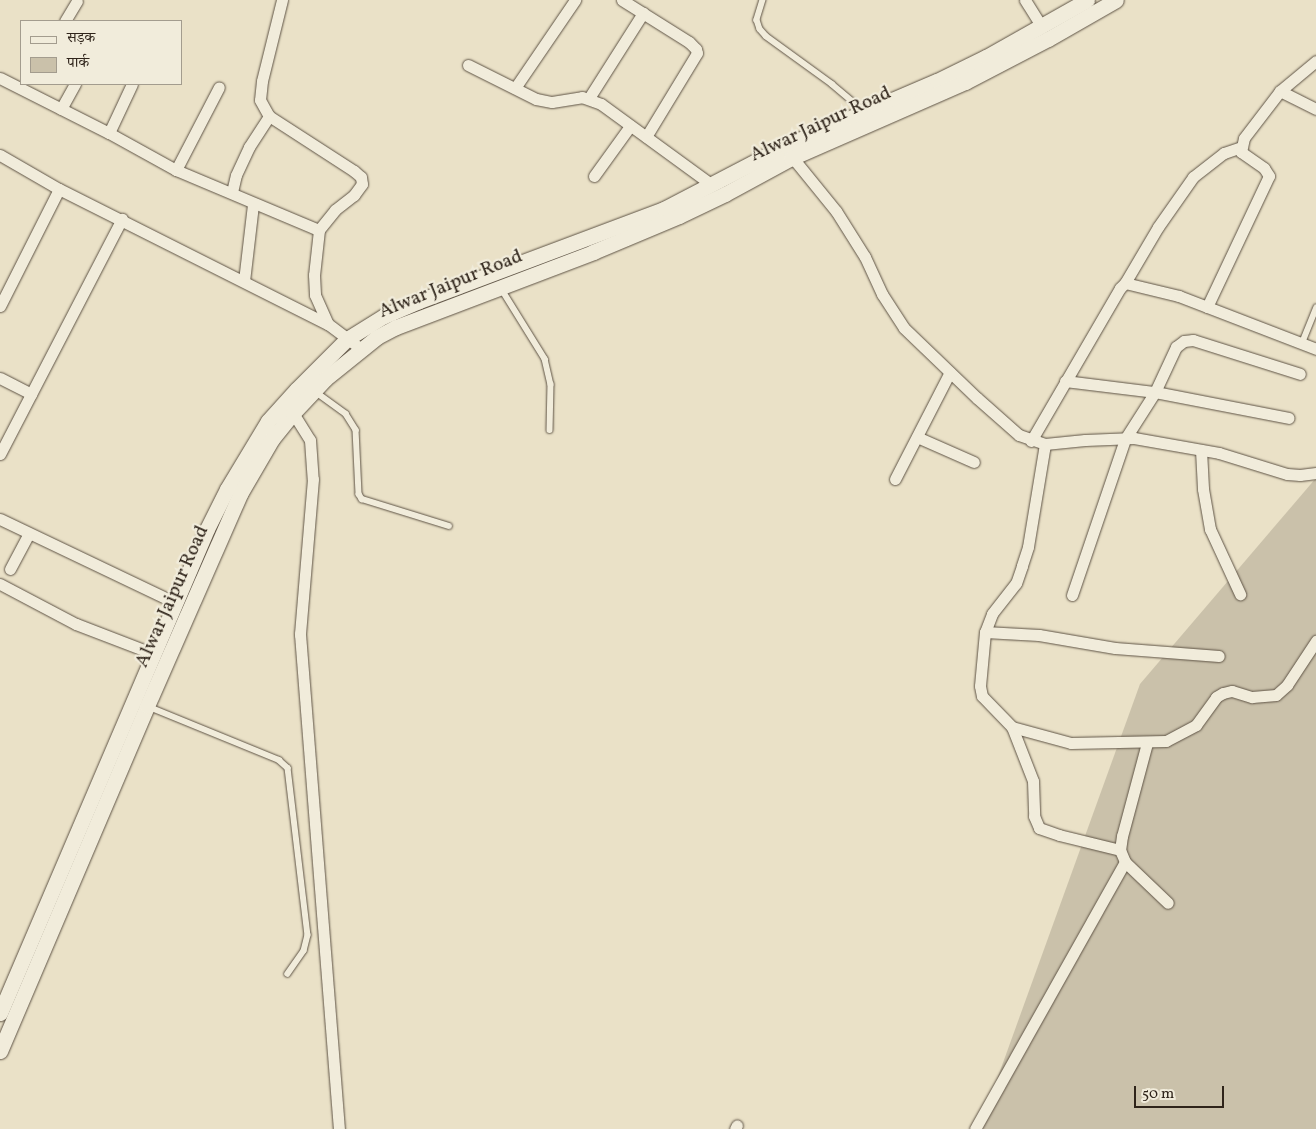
<!DOCTYPE html>
<meta charset="utf-8">
<style>
body{margin:0}
#map{position:relative;width:1316px;height:1129px;overflow:hidden;background:#eae1c7;font-family:Vollkorn,"Noto Serif Devanagari",serif}
div>[style]{position:absolute}
[style*='--x']{left:calc(var(--x)*1px);top:calc(var(--y)*1px);width:calc(var(--w)*1px);rotate:calc(var(--a)*1deg)}
.green>*{inset:0;background:#cac1aa}
.roads{filter:drop-shadow(0 0 1px #5e5345) drop-shadow(0 0 1px #5e5345)}
.service>*{height:5.5px;margin:-2.75px;padding:0 2.75px;transform-origin:2.75px;border-radius:2.75px;background:#f1ecdb}
.minor>*{height:11px;margin:-5.5px;padding:0 5.5px;transform-origin:5.5px;border-radius:5.5px;background:#f1ecdb}
.secondary>*{height:15px;margin:-7.5px;padding:0 7.5px;transform-origin:7.5px;border-radius:7.5px;background:#f1ecdb}
span{translate:-50% -50%;white-space:nowrap;text-align:center;line-height:1.15;-webkit-text-stroke:4.5px #f1ecdb;paint-order:stroke}
.street-label{font-size:19px;color:#2f241a}
.legend{position:absolute;left:20px;top:20px;width:162px;height:65px;box-sizing:border-box;background:#f1ecdb;border:1px solid #a39c8e;margin:0;padding:6px 9px;list-style:none;font-size:15px;color:#2f241a}
.legend li{display:flex;align-items:center;gap:10px;height:25px}
.legend b{width:25px;border:1px solid #a39c8e}
.scale{position:absolute;left:1134px;top:1086px;width:90px;height:22px;box-sizing:border-box;border:2px solid #2f241a;border-top:0;padding-left:6px;font-size:15px;line-height:18px;white-space:nowrap;color:#2f241a;-webkit-text-stroke:4px #f1ecdb;paint-order:stroke}
</style>
<div id="map">
<div class="green">
<i style="clip-path:polygon(1316px 478px,1316px 1129px,979px 1129px,1140px 684px)"></i>
</div>
<div class="roads">
<div class="service">
<i style="--x:763;--y:0;--w:21;--a:107"></i>
<i style="--x:757;--y:20;--w:9;--a:72"></i>
<i style="--x:760;--y:29;--w:9;--a:49"></i>
<i style="--x:766;--y:36;--w:82;--a:36"></i>
<i style="--x:832;--y:84;--w:42;--a:40.2"></i>
<i style="--x:501;--y:288;--w:84;--a:58.2"></i>
<i style="--x:545;--y:359;--w:26;--a:77"></i>
<i style="--x:551;--y:384;--w:46;--a:91.2"></i>
<i style="--x:1302;--y:343;--w:38;--a:-68"></i>
<i style="--x:316;--y:392;--w:37;--a:36"></i>
<i style="--x:346;--y:414;--w:19;--a:58"></i>
<i style="--x:356;--y:430;--w:64;--a:87.3"></i>
<i style="--x:359;--y:494;--w:6;--a:59"></i>
<i style="--x:362;--y:499;--w:91;--a:17.2"></i>
<i style="--x:147;--y:706;--w:143;--a:22.2"></i>
<i style="--x:279;--y:760;--w:12;--a:42"></i>
<i style="--x:288;--y:768;--w:168;--a:83.2"></i>
<i style="--x:308;--y:935;--w:16;--a:104"></i>
<i style="--x:304;--y:951;--w:28;--a:125"></i>
</div>
<div class="minor">
<i style="--x:282;--y:0;--w:83;--a:103.9"></i>
<i style="--x:262;--y:81;--w:19;--a:96"></i>
<i style="--x:260;--y:100;--w:18;--a:61"></i>
<i style="--x:269;--y:116;--w:101;--a:32.9"></i>
<i style="--x:354;--y:171;--w:9;--a:41"></i>
<i style="--x:361;--y:177;--w:7;--a:82"></i>
<i style="--x:362;--y:184;--w:14;--a:126"></i>
<i style="--x:354;--y:195;--w:24;--a:142"></i>
<i style="--x:335;--y:210;--w:26;--a:129"></i>
<i style="--x:319;--y:230;--w:45;--a:96.3"></i>
<i style="--x:314;--y:275;--w:20;--a:87"></i>
<i style="--x:315;--y:295;--w:32;--a:66"></i>
<i style="--x:622;--y:0;--w:79;--a:32.1"></i>
<i style="--x:689;--y:42;--w:10;--a:45"></i>
<i style="--x:696;--y:49;--w:4;--a:76"></i>
<i style="--x:697;--y:53;--w:98;--a:121.3"></i>
<i style="--x:1025;--y:0;--w:31;--a:58"></i>
<i style="--x:65;--y:21;--w:23;--a:-59"></i>
<i style="--x:468;--y:65;--w:76;--a:26.6"></i>
<i style="--x:536;--y:99;--w:16;--a:11"></i>
<i style="--x:552;--y:102;--w:30;--a:-9"></i>
<i style="--x:582;--y:97;--w:20;--a:20"></i>
<i style="--x:601;--y:104;--w:137;--a:36.1"></i>
<i style="--x:0;--y:78;--w:122;--a:26.8"></i>
<i style="--x:109;--y:133;--w:77;--a:28.9"></i>
<i style="--x:176;--y:170;--w:155;--a:22.8"></i>
<i style="--x:515;--y:88;--w:107;--a:-55.7"></i>
<i style="--x:1280;--y:91;--w:40;--a:26.6"></i>
<i style="--x:589;--y:98;--w:101;--a:-57.6"></i>
<i style="--x:61;--y:109;--w:29;--a:-61"></i>
<i style="--x:109;--y:133;--w:54;--a:-64.9"></i>
<i style="--x:788;--y:152;--w:76;--a:50.9"></i>
<i style="--x:836;--y:211;--w:54;--a:57.8"></i>
<i style="--x:865;--y:257;--w:41;--a:65.3"></i>
<i style="--x:882;--y:294;--w:40;--a:57.1"></i>
<i style="--x:904;--y:328;--w:101;--a:43.8"></i>
<i style="--x:977;--y:398;--w:56;--a:41.4"></i>
<i style="--x:1019;--y:435;--w:28;--a:19"></i>
<i style="--x:1045;--y:444;--w:40;--a:-5.7"></i>
<i style="--x:1085;--y:440;--w:49;--a:-2.3"></i>
<i style="--x:1134;--y:438;--w:86;--a:10"></i>
<i style="--x:1219;--y:453;--w:71;--a:17.2"></i>
<i style="--x:1287;--y:474;--w:13;--a:4"></i>
<i style="--x:1300;--y:475;--w:16;--a:-7"></i>
<i style="--x:0;--y:155;--w:68;--a:30"></i>
<i style="--x:59;--y:189;--w:301;--a:26.7"></i>
<i style="--x:328;--y:324;--w:41;--a:37.1"></i>
<i style="--x:176;--y:170;--w:93;--a:-62.6"></i>
<i style="--x:594;--y:176;--w:62;--a:-54.2"></i>
<i style="--x:232;--y:192;--w:17;--a:-77"></i>
<i style="--x:236;--y:175;--w:31;--a:-65"></i>
<i style="--x:249;--y:147;--w:37;--a:-57"></i>
<i style="--x:244;--y:281;--w:78;--a:-83.3"></i>
<i style="--x:1125;--y:283;--w:65;--a:-59.5"></i>
<i style="--x:1158;--y:227;--w:61;--a:-55"></i>
<i style="--x:1193;--y:177;--w:39;--a:-38"></i>
<i style="--x:1224;--y:153;--w:18;--a:-19"></i>
<i style="--x:0;--y:306;--w:131;--a:-63.2"></i>
<i style="--x:1207;--y:307;--w:145;--a:-64.7"></i>
<i style="--x:1269;--y:176;--w:9;--a:-122"></i>
<i style="--x:1264;--y:168;--w:28;--a:-145"></i>
<i style="--x:1241;--y:152;--w:14;--a:-78"></i>
<i style="--x:1244;--y:138;--w:59;--a:-52.5"></i>
<i style="--x:1280;--y:91;--w:47;--a:-39.8"></i>
<i style="--x:0;--y:378;--w:35;--a:27"></i>
<i style="--x:1065;--y:381;--w:91;--a:7"></i>
<i style="--x:1155;--y:392;--w:136;--a:11"></i>
<i style="--x:293;--y:413;--w:32;--a:58"></i>
<i style="--x:310;--y:440;--w:39;--a:86"></i>
<i style="--x:313;--y:479;--w:156;--a:94.8"></i>
<i style="--x:300;--y:634;--w:497;--a:85.5"></i>
<i style="--x:917;--y:437;--w:62;--a:23.7"></i>
<i style="--x:1031;--y:441;--w:177;--a:-59.8"></i>
<i style="--x:1120;--y:288;--w:7;--a:-45"></i>
<i style="--x:1125;--y:283;--w:56;--a:13.5"></i>
<i style="--x:1179;--y:296;--w:147;--a:21.1"></i>
<i style="--x:1045;--y:444;--w:104;--a:99.4"></i>
<i style="--x:1028;--y:547;--w:20;--a:108"></i>
<i style="--x:1022;--y:566;--w:18;--a:109"></i>
<i style="--x:1016;--y:583;--w:39;--a:128"></i>
<i style="--x:992;--y:614;--w:19;--a:111"></i>
<i style="--x:985;--y:632;--w:54;--a:95.3"></i>
<i style="--x:980;--y:686;--w:10;--a:79"></i>
<i style="--x:982;--y:696;--w:43;--a:45.9"></i>
<i style="--x:1012;--y:727;--w:61;--a:15.2"></i>
<i style="--x:1071;--y:743;--w:95;--a:-1.2"></i>
<i style="--x:1166;--y:741;--w:34;--a:-28"></i>
<i style="--x:1196;--y:725;--w:34;--a:-54"></i>
<i style="--x:1216;--y:697;--w:8;--a:-30"></i>
<i style="--x:1223;--y:693;--w:9;--a:-13"></i>
<i style="--x:1232;--y:691;--w:21;--a:17"></i>
<i style="--x:1252;--y:697;--w:24;--a:-5"></i>
<i style="--x:1276;--y:695;--w:15;--a:-42"></i>
<i style="--x:1287;--y:685;--w:53;--a:-56.6"></i>
<i style="--x:1201;--y:450;--w:39;--a:87"></i>
<i style="--x:1203;--y:489;--w:41;--a:80.1"></i>
<i style="--x:1210;--y:529;--w:72;--a:65.2"></i>
<i style="--x:0;--y:454;--w:265;--a:-62.6"></i>
<i style="--x:895;--y:479;--w:120;--a:-62.8"></i>
<i style="--x:0;--y:519;--w:195;--a:25.5"></i>
<i style="--x:10;--y:569;--w:40;--a:-62"></i>
<i style="--x:0;--y:584;--w:86;--a:27.8"></i>
<i style="--x:76;--y:624;--w:84;--a:21"></i>
<i style="--x:1072;--y:595;--w:165;--a:-71.2"></i>
<i style="--x:1125;--y:439;--w:56;--a:-57.4"></i>
<i style="--x:1155;--y:392;--w:50;--a:-65"></i>
<i style="--x:1176;--y:347;--w:10;--a:-37"></i>
<i style="--x:1184;--y:341;--w:9;--a:-6"></i>
<i style="--x:1193;--y:340;--w:112;--a:17.6"></i>
<i style="--x:985;--y:632;--w:54;--a:3.2"></i>
<i style="--x:1039;--y:635;--w:77;--a:9.7"></i>
<i style="--x:1115;--y:648;--w:104;--a:4.4"></i>
<i style="--x:1012;--y:727;--w:58;--a:68.7"></i>
<i style="--x:1033;--y:781;--w:35;--a:88"></i>
<i style="--x:1034;--y:816;--w:13;--a:67"></i>
<i style="--x:1039;--y:828;--w:21;--a:19"></i>
<i style="--x:1059;--y:835;--w:63;--a:13.8"></i>
<i style="--x:1147;--y:743;--w:96;--a:105"></i>
<i style="--x:1122;--y:836;--w:14;--a:98"></i>
<i style="--x:1120;--y:850;--w:13;--a:67"></i>
<i style="--x:1125;--y:862;--w:59;--a:43.6"></i>
<i style="--x:735;--y:1129;--w:4;--a:-63"></i>
<i style="--x:975;--y:1129;--w:306;--a:-60.7"></i>
</div>
<div class="secondary">
<i style="--x:0;--y:1013;--w:526;--a:-66.84"></i>
<i style="--x:207;--y:529;--w:45;--a:-63.4"></i>
<i style="--x:227;--y:489;--w:79;--a:-58.9"></i>
<i style="--x:268;--y:421;--w:43;--a:-47.8"></i>
<i style="--x:297;--y:389;--w:71;--a:-45"></i>
<i style="--x:347;--y:339;--w:44;--a:-31.9"></i>
<i style="--x:384;--y:316;--w:38;--a:-23"></i>
<i style="--x:419;--y:301;--w:262;--a:-20.6"></i>
<i style="--x:664;--y:209;--w:136;--a:-27.5"></i>
<i style="--x:785;--y:146;--w:165;--a:-23.2"></i>
<i style="--x:937;--y:81;--w:55;--a:-26.1"></i>
<i style="--x:986;--y:57;--w:116;--a:-29.4"></i>
<i style="--x:0;--y:1051;--w:375;--a:-66.9"></i>
<i style="--x:147;--y:706;--w:232;--a:-66.3"></i>
<i style="--x:240;--y:494;--w:64;--a:-59.8"></i>
<i style="--x:272;--y:439;--w:33;--a:-51"></i>
<i style="--x:293;--y:413;--w:47;--a:-46.7"></i>
<i style="--x:325;--y:379;--w:67;--a:-38.9"></i>
<i style="--x:377;--y:337;--w:21;--a:-28"></i>
<i style="--x:396;--y:327;--w:211;--a:-20.8"></i>
<i style="--x:593;--y:252;--w:93;--a:-22.7"></i>
<i style="--x:679;--y:216;--w:51;--a:-25.6"></i>
<i style="--x:725;--y:194;--w:75;--a:-28.6"></i>
<i style="--x:791;--y:158;--w:190;--a:-23.6"></i>
<i style="--x:965;--y:82;--w:93;--a:-27.4"></i>
<i style="--x:1048;--y:39;--w:78;--a:-29.8"></i>
</div>
</div>
<div class="street-label">
<span style="left:821px;top:125px;rotate:-25deg">Alwar Jaipur Road</span>
<span style="left:451px;top:285px;rotate:-22deg">Alwar Jaipur Road</span>
<span style="left:173px;top:597px;rotate:-66deg">Alwar Jaipur Road</span>
</div>
<ul class="legend">
<li><b style="height:6px;background:#f1ecdb"></b>सड़क</li>
<li><b style="height:14px;background:#cac1aa"></b>पार्क</li>
</ul>
<div class="scale">50 m</div>
</div>
